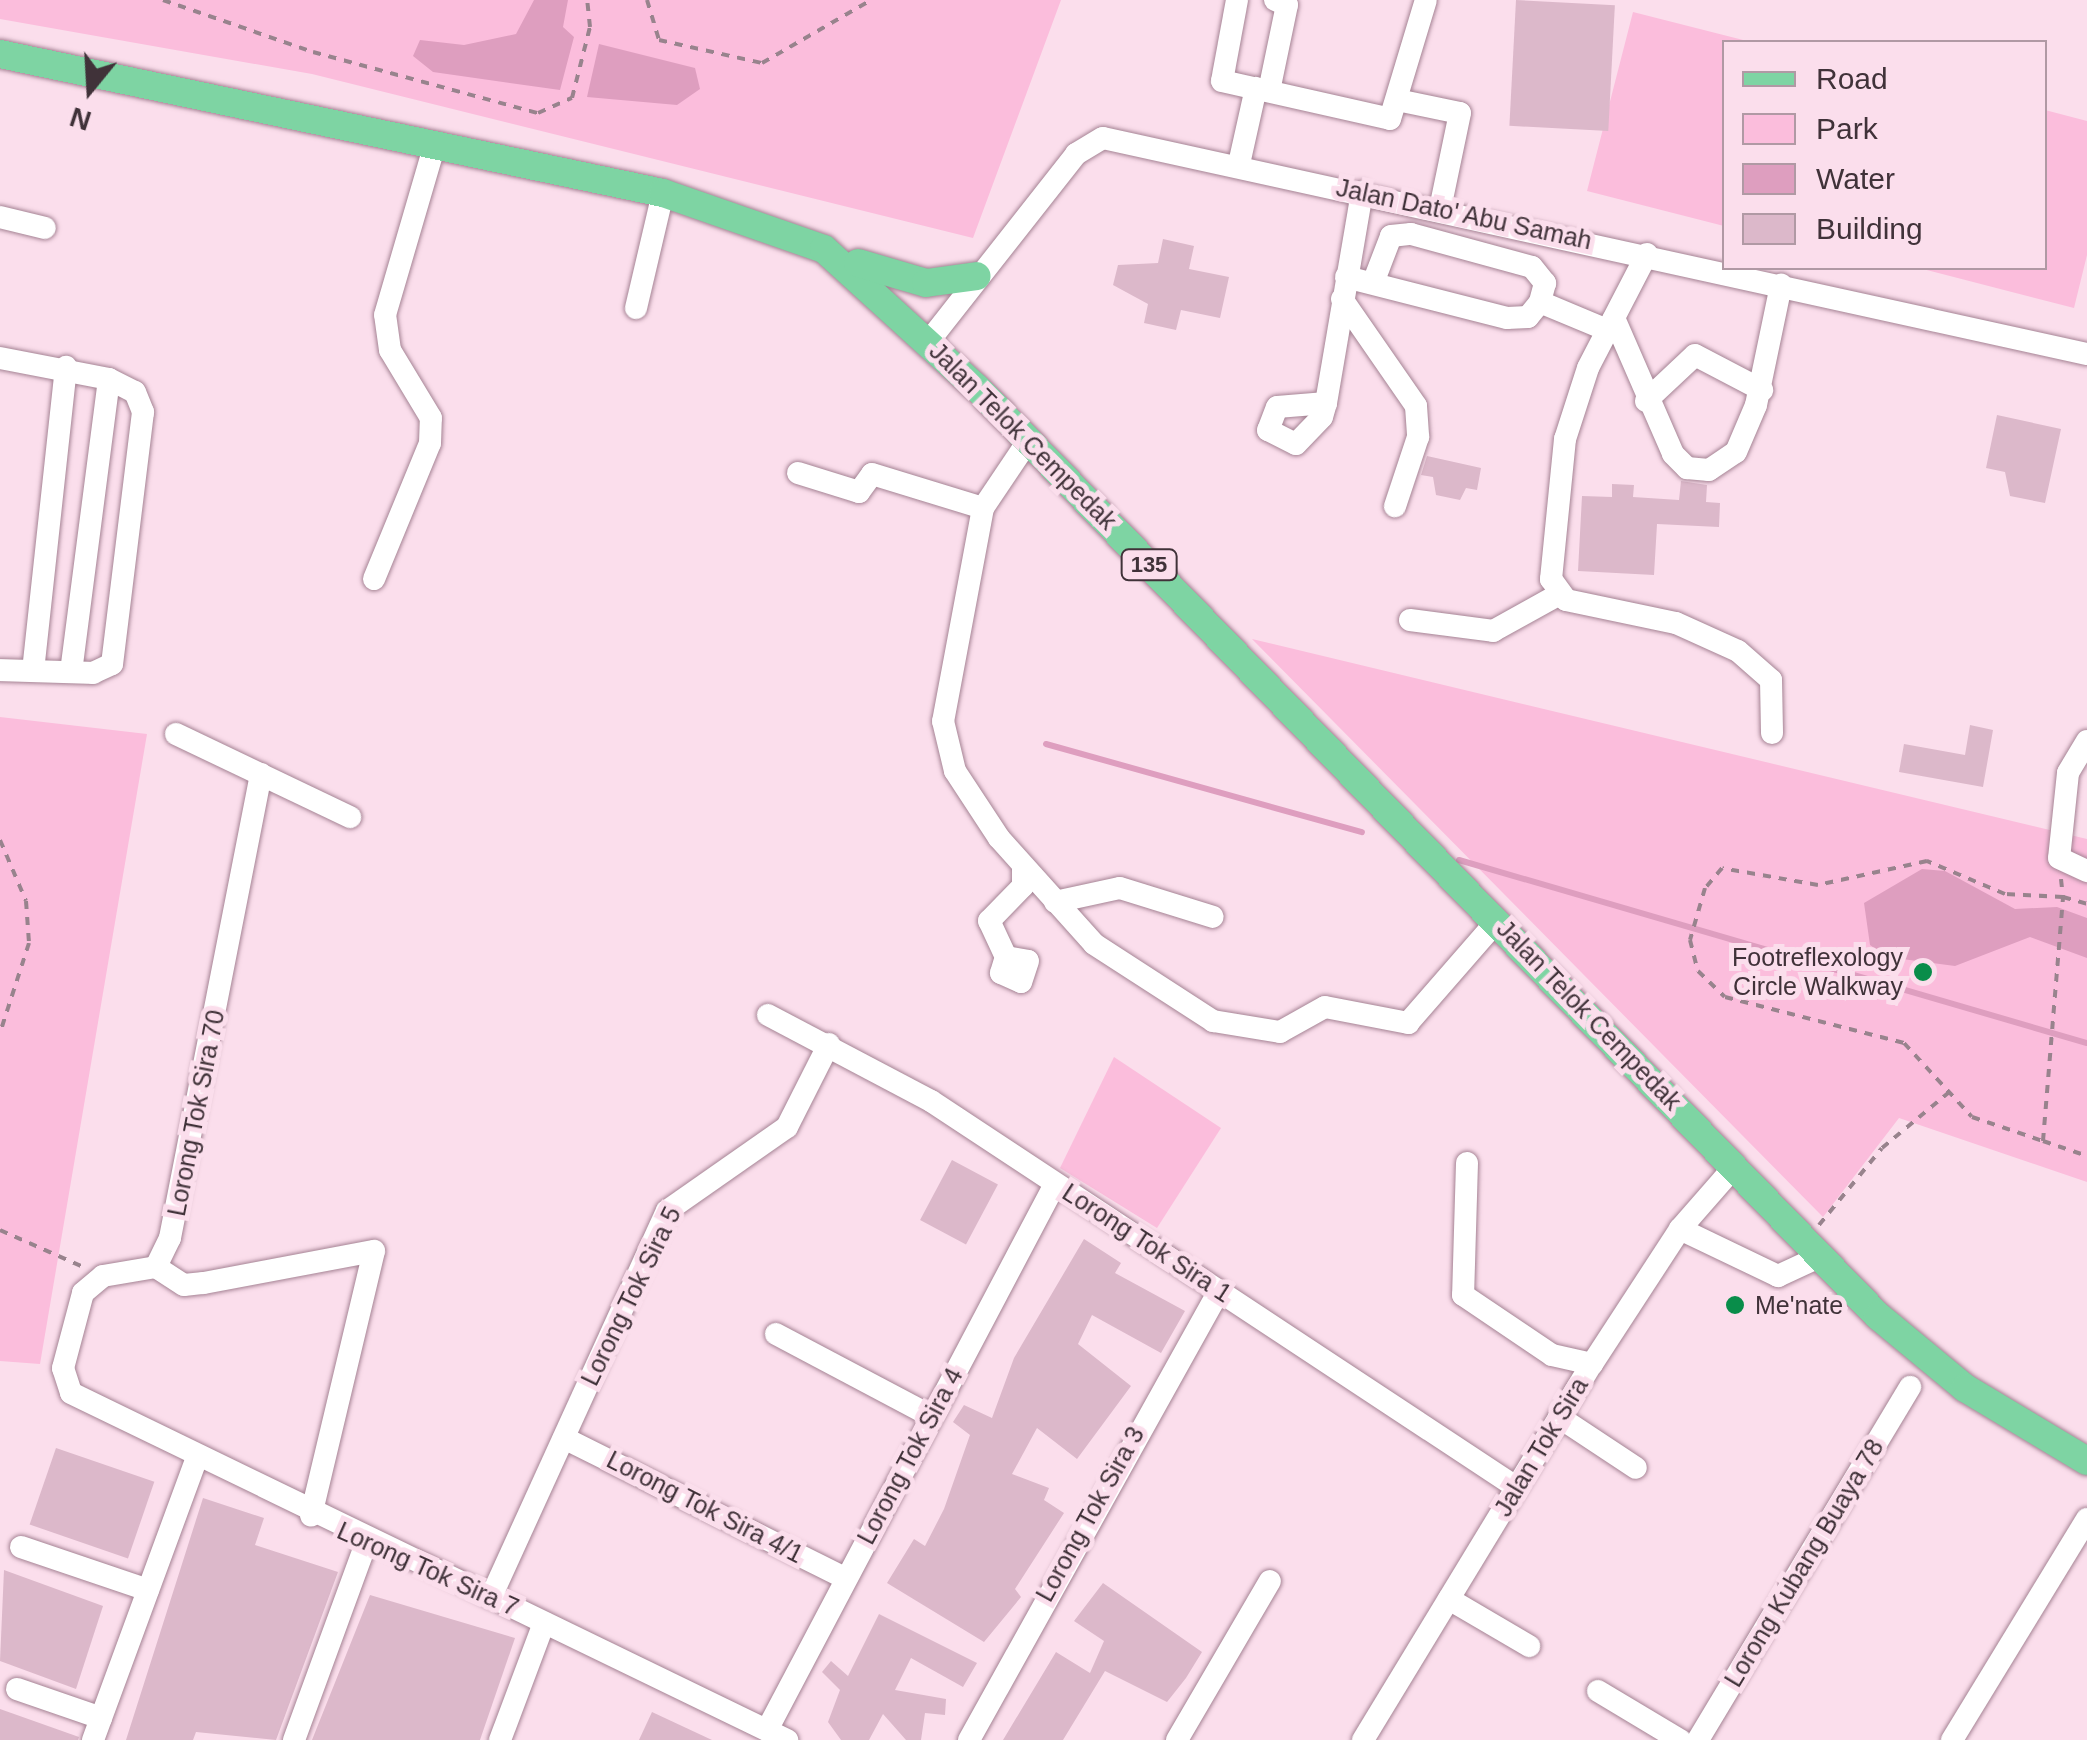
<!DOCTYPE html>
<style>
body{margin:0}
#map{position:relative;width:2087px;height:1740px;overflow:hidden;background:#fbdeec;font-family:Helvetica,sans-serif}
div>[style]{position:absolute}
[style*='--x']{left:calc(var(--x)*1px);top:calc(var(--y)*1px);width:calc(var(--w)*1px);rotate:calc(var(--a)*1deg)}
.green>*{inset:0;background:#fbbddc}
.water>*{inset:0;background:#de9ebf}
.stream>*{height:6px;margin:-3px;padding:0 3px;transform-origin:3px;border-radius:3px;background:#de9ebf}
.building>*{inset:0;background:#dcb8ca;transform-origin:0 0}
.path>*{height:4px;margin-top:-2px;transform-origin:0;background:repeating-linear-gradient(90deg,#98838d 0 8px,transparent 0 16px)}
.roads{filter:drop-shadow(0 0 2px #a58394) drop-shadow(0 0 2px #a58394)}
.minor>*{height:22px;margin:-11px;padding:0 11px;transform-origin:11px;border-radius:11px;background:#fff}
.major>*{height:28px;margin:-14px;padding:0 14px;transform-origin:14px;border-radius:14px;background:#7ed4a3}
.dots>*{width:28px;height:28px;translate:-50% -50%;box-sizing:border-box;border:5px solid #fbdeec;border-radius:50%}
span{translate:-50% -50%;white-space:nowrap;text-align:center;line-height:1.15;-webkit-text-stroke:10px #fbdeec;paint-order:stroke}
.shield-label span{padding:2px 8px;background:#fbdeec;border:2px solid;border-radius:8px;-webkit-text-stroke-width:0}
.shield-label{font-size:22px;color:#403239;font-weight:700}
.street-label{font-size:25px;color:#403239}
.poi-label{font-size:25px;color:#403239}
.right{translate:-100% -50%;text-align:right}
.left{translate:0 -50%;text-align:left}
.legend{position:absolute;left:1722px;top:40px;width:325px;height:230px;box-sizing:border-box;background:#fbdeec;border:2px solid #b099a4;margin:0;padding:12px 18px;list-style:none;font-size:30px;color:#403239}
.legend li{display:flex;align-items:center;gap:20px;height:50px}
.legend b{width:50px;border:2px solid #b099a4}
.north{position:absolute;left:40px;top:40px;width:100px;height:100px;-webkit-text-stroke:8px #fbdeec;paint-order:stroke;rotate:198deg;font-size:28px;font-weight:700;line-height:40px;text-align:center;color:#403239}
.north::after{content:'';display:block;margin:auto;width:35px;height:45px;background:#403239;clip-path:polygon(50% 0,100% 100%,50% 72%,0 100%)}
</style>
<div id="map">
<div class="green">
<i style="clip-path:polygon(0 0,1061px 0,973px 238px,312px 74px,0 19px)"></i>
<i style="clip-path:polygon(1633px 12px,1751px 42px,1724px 42px,1724px 226px,1587px 191px)"></i>
<i style="clip-path:polygon(2045px 110px,2087px 121px,2087px 255px,2074px 308px,1919px 268px,2044px 268px)"></i>
<i style="clip-path:polygon(1252px 639px,2087px 839px,2087px 1182px,1899px 1118px,1823px 1217px)"></i>
<i style="clip-path:polygon(0 717px,147px 734px,40px 1364px,0 1361px)"></i>
<i style="clip-path:polygon(1114px 1057px,1221px 1128px,1157px 1228px,1060px 1168px)"></i>
</div>
<div class="water">
<i style="clip-path:polygon(534px 0,568px 0,563px 27px,574px 37px,560px 90px,433px 72px,413px 56px,420px 40px,464px 45px,516px 34px)"></i>
<i style="clip-path:polygon(599px 44px,695px 68px,700px 89px,677px 105px,587px 97px)"></i>
<i style="clip-path:polygon(1922px 869px,1945px 871px,2015px 909px,2057px 907px,2087px 918px,2087px 958px,2030px 937px,1955px 966px,1887px 957px,1870px 945px,1864px 903px)"></i>
</div>
<div class="stream">
<i style="--x:1046;--y:744;--w:328;--a:15.6"></i>
<i style="--x:1459;--y:860;--w:654;--a:16.25"></i>
</div>
<div class="building">
<i style="left:1516px;top:0;width:99px;height:126px;rotate:3deg"></i>
<i style="clip-path:polygon(1163px 239px,1194px 246px,1189px 269px,1229px 277px,1220px 318px,1181px 310px,1176px 330px,1144px 323px,1148px 304px,1113px 285px,1118px 265px,1158px 263px)"></i>
<i style="clip-path:polygon(1997px 415px,2061px 429px,2045px 503px,2010px 496px,2005px 472px,1986px 468px)"></i>
<i style="clip-path:polygon(1427px 456px,1481px 468px,1477px 490px,1466px 488px,1460px 500px,1436px 495px,1433px 477px,1421px 475px)"></i>
<i style="clip-path:polygon(1681px 481px,1707px 485px,1706px 502px,1720px 503px,1719px 527px,1657px 524px,1654px 575px,1578px 571px,1582px 496px,1612px 497px,1612px 484px,1634px 485px,1633px 497px,1679px 500px)"></i>
<i style="clip-path:polygon(1970px 725px,1993px 730px,1983px 787px,1899px 772px,1904px 744px,1965px 755px)"></i>
<i style="left:952px;top:1160px;width:52px;height:68px;rotate:28deg"></i>
<i style="clip-path:polygon(1084px 1239px,1121px 1263px,1115px 1273px,1185px 1311px,1161px 1353px,1092px 1315px,1078px 1344px,1131px 1386px,1077px 1459px,1037px 1428px,1012px 1474px,1049px 1488px,1044px 1500px,1064px 1513px,1015px 1589px,1021px 1597px,984px 1642px,887px 1583px,914px 1539px,925px 1546px,944px 1509px,970px 1435px,953px 1422px,964px 1405px,992px 1418px,1014px 1358px)"></i>
<i style="left:56px;top:1448px;width:104px;height:81px;rotate:19deg"></i>
<i style="clip-path:polygon(203px 1498px,264px 1518px,255px 1545px,338px 1572px,276px 1740px,196px 1732px,193px 1740px,126px 1740px)"></i>
<i style="clip-path:polygon(4px 1570px,103px 1606px,76px 1689px,0 1661px)"></i>
<i style="clip-path:polygon(1103px 1583px,1202px 1652px,1186px 1678px,1167px 1702px,1105px 1671px,1063px 1740px,1003px 1740px,1056px 1652px,1090px 1673px,1104px 1641px,1074px 1621px)"></i>
<i style="clip-path:polygon(370px 1595px,515px 1638px,480px 1740px,312px 1740px)"></i>
<i style="clip-path:polygon(879px 1614px,977px 1663px,963px 1687px,911px 1658px,895px 1690px,946px 1699px,945px 1715px,925px 1713px,921px 1740px,906px 1740px,883px 1714px,869px 1740px,841px 1740px,828px 1722px,840px 1690px,822px 1672px,831px 1661px,848px 1676px)"></i>
<i style="clip-path:polygon(0 1709px,79px 1737px,78px 1740px,0 1740px)"></i>
<i style="clip-path:polygon(652px 1712px,712px 1740px,639px 1740px)"></i>
</div>
<div class="path">
<i style="--x:163;--y:0;--w:159;--a:19.1"></i>
<i style="--x:313;--y:52;--w:233;--a:15.2"></i>
<i style="--x:538;--y:113;--w:37;--a:-24"></i>
<i style="--x:572;--y:98;--w:73;--a:-75.8"></i>
<i style="--x:590;--y:27;--w:27;--a:-96"></i>
<i style="--x:647;--y:0;--w:42;--a:73.3"></i>
<i style="--x:659;--y:40;--w:106;--a:12.6"></i>
<i style="--x:762;--y:63;--w:126;--a:-30"></i>
<i style="--x:0;--y:840;--w:66;--a:66.9"></i>
<i style="--x:26;--y:901;--w:42;--a:85.9"></i>
<i style="--x:29;--y:943;--w:95;--a:107.9"></i>
<i style="--x:2061;--y:879;--w:18;--a:84"></i>
<i style="--x:2063;--y:897;--w:25;--a:16"></i>
<i style="--x:2043;--y:1141;--w:245;--a:-85.3"></i>
<i style="--x:2063;--y:897;--w:58;--a:-177"></i>
<i style="--x:2005;--y:894;--w:85;--a:-157.1"></i>
<i style="--x:1927;--y:861;--w:112;--a:167.6"></i>
<i style="--x:1818;--y:885;--w:97;--a:-170"></i>
<i style="--x:1722;--y:868;--w:26;--a:130"></i>
<i style="--x:1705;--y:888;--w:54;--a:106.1"></i>
<i style="--x:1690;--y:940;--w:32;--a:76"></i>
<i style="--x:1698;--y:971;--w:37;--a:44"></i>
<i style="--x:1725;--y:997;--w:185;--a:14.4"></i>
<i style="--x:1904;--y:1043;--w:100;--a:47.4"></i>
<i style="--x:1972;--y:1117;--w:75;--a:18.7"></i>
<i style="--x:2043;--y:1141;--w:46;--a:18.8"></i>
<i style="--x:1819;--y:1225;--w:99;--a:-50.7"></i>
<i style="--x:1882;--y:1148;--w:86;--a:-39.8"></i>
<i style="--x:0;--y:1230;--w:89;--a:24"></i>
</div>
<div class="roads">
<div class="minor">
<i style="--x:1237;--y:0;--w:82;--a:100.5"></i>
<i style="--x:1222;--y:81;--w:172;--a:12.7"></i>
<i style="--x:1390;--y:119;--w:124;--a:-73.2"></i>
<i style="--x:1269;--y:91;--w:88;--a:-78.2"></i>
<i style="--x:1287;--y:5;--w:13;--a:-157"></i>
<i style="--x:1402;--y:101;--w:59;--a:11.7"></i>
<i style="--x:1460;--y:113;--w:98;--a:101.8"></i>
<i style="--x:1239;--y:164;--w:78;--a:-77.4"></i>
<i style="--x:0;--y:217;--w:46;--a:13.7"></i>
<i style="--x:1647;--y:254;--w:128;--a:117.4"></i>
<i style="--x:1588;--y:368;--w:75;--a:107.9"></i>
<i style="--x:1565;--y:439;--w:141;--a:95.7"></i>
<i style="--x:1551;--y:579;--w:26;--a:54"></i>
<i style="--x:1566;--y:600;--w:112;--a:11.8"></i>
<i style="--x:1676;--y:623;--w:68;--a:24.3"></i>
<i style="--x:1738;--y:651;--w:44;--a:41.3"></i>
<i style="--x:1771;--y:680;--w:53;--a:88.9"></i>
<i style="--x:1346;--y:277;--w:166;--a:14.3"></i>
<i style="--x:1507;--y:318;--w:21;--a:-3"></i>
<i style="--x:1528;--y:317;--w:19;--a:-51"></i>
<i style="--x:1540;--y:302;--w:73;--a:22.7"></i>
<i style="--x:1373;--y:283;--w:50;--a:-69"></i>
<i style="--x:1391;--y:236;--w:20;--a:-6"></i>
<i style="--x:1411;--y:234;--w:125;--a:15.3"></i>
<i style="--x:1532;--y:267;--w:21;--a:51"></i>
<i style="--x:1545;--y:283;--w:20;--a:105"></i>
<i style="--x:1342;--y:299;--w:130;--a:55.3"></i>
<i style="--x:1416;--y:406;--w:31;--a:86"></i>
<i style="--x:1418;--y:437;--w:73;--a:108.4"></i>
<i style="--x:636;--y:308;--w:118;--a:-76.8"></i>
<i style="--x:1614;--y:318;--w:148;--a:66.5"></i>
<i style="--x:1673;--y:454;--w:20;--a:45"></i>
<i style="--x:1687;--y:468;--w:22;--a:5"></i>
<i style="--x:1709;--y:470;--w:32;--a:-34"></i>
<i style="--x:1736;--y:452;--w:51;--a:-66.9"></i>
<i style="--x:1756;--y:405;--w:123;--a:-78.2"></i>
<i style="--x:929;--y:341;--w:238;--a:-51.8"></i>
<i style="--x:1076;--y:154;--w:31;--a:-31"></i>
<i style="--x:1103;--y:138;--w:1007;--a:12.38"></i>
<i style="--x:0;--y:358;--w:111;--a:10.9"></i>
<i style="--x:109;--y:379;--w:29;--a:27"></i>
<i style="--x:135;--y:392;--w:22;--a:68"></i>
<i style="--x:143;--y:412;--w:254;--a:97"></i>
<i style="--x:112;--y:664;--w:21;--a:155"></i>
<i style="--x:93;--y:673;--w:93;--a:-178.2"></i>
<i style="--x:1646;--y:401;--w:67;--a:-43.2"></i>
<i style="--x:1695;--y:355;--w:76;--a:27.6"></i>
<i style="--x:1326;--y:403;--w:49;--a:175.3"></i>
<i style="--x:1277;--y:407;--w:25;--a:111"></i>
<i style="--x:1268;--y:430;--w:31;--a:27"></i>
<i style="--x:1296;--y:444;--w:37;--a:-46"></i>
<i style="--x:1322;--y:417;--w:15;--a:-74"></i>
<i style="--x:1326;--y:403;--w:214;--a:-80.3"></i>
<i style="--x:1028;--y:441;--w:81;--a:123.9"></i>
<i style="--x:983;--y:508;--w:217;--a:100.6"></i>
<i style="--x:943;--y:721;--w:51;--a:76.5"></i>
<i style="--x:955;--y:771;--w:80;--a:56.7"></i>
<i style="--x:999;--y:838;--w:142;--a:48.1"></i>
<i style="--x:1094;--y:944;--w:142;--a:32.9"></i>
<i style="--x:1213;--y:1021;--w:68;--a:9.3"></i>
<i style="--x:1280;--y:1032;--w:51;--a:-29.1"></i>
<i style="--x:1325;--y:1007;--w:85;--a:10.9"></i>
<i style="--x:1408;--y:1023;--w:135;--a:-48.9"></i>
<i style="--x:798;--y:473;--w:64;--a:17.3"></i>
<i style="--x:859;--y:492;--w:22;--a:-54"></i>
<i style="--x:872;--y:474;--w:116;--a:17"></i>
<i style="--x:374;--y:579;--w:147;--a:-67.6"></i>
<i style="--x:430;--y:443;--w:25;--a:-88"></i>
<i style="--x:431;--y:418;--w:79;--a:-121.1"></i>
<i style="--x:390;--y:350;--w:35;--a:-98"></i>
<i style="--x:385;--y:315;--w:178;--a:-73.7"></i>
<i style="--x:1410;--y:620;--w:84;--a:7.5"></i>
<i style="--x:1493;--y:631;--w:74;--a:-29"></i>
<i style="--x:33;--y:671;--w:306;--a:-83.8"></i>
<i style="--x:71;--y:672;--w:295;--a:-82.6"></i>
<i style="--x:176;--y:734;--w:193;--a:25.5"></i>
<i style="--x:2087;--y:741;--w:37;--a:121"></i>
<i style="--x:2068;--y:773;--w:85;--a:96"></i>
<i style="--x:2059;--y:858;--w:31;--a:25"></i>
<i style="--x:261;--y:774;--w:473;--a:101.1"></i>
<i style="--x:170;--y:1238;--w:32;--a:116"></i>
<i style="--x:156;--y:1267;--w:54;--a:170.4"></i>
<i style="--x:103;--y:1276;--w:26;--a:140"></i>
<i style="--x:83;--y:1293;--w:78;--a:104.9"></i>
<i style="--x:63;--y:1368;--w:26;--a:72"></i>
<i style="--x:71;--y:1393;--w:796;--a:25.86"></i>
<i style="--x:1055;--y:902;--w:66;--a:-12.2"></i>
<i style="--x:1120;--y:888;--w:97;--a:17.3"></i>
<i style="--x:1006;--y:957;--w:22;--a:10"></i>
<i style="--x:1028;--y:961;--w:22;--a:108"></i>
<i style="--x:1021;--y:982;--w:22;--a:-156"></i>
<i style="--x:1001;--y:973;--w:17;--a:-73"></i>
<i style="--x:1006;--y:957;--w:40;--a:-115"></i>
<i style="--x:989;--y:921;--w:49;--a:-45.8"></i>
<i style="--x:1023;--y:886;--w:19;--a:-90"></i>
<i style="--x:768;--y:1015;--w:184;--a:27.8"></i>
<i style="--x:931;--y:1101;--w:701;--a:33.42"></i>
<i style="--x:1467;--y:1163;--w:132;--a:91.7"></i>
<i style="--x:1463;--y:1295;--w:107;--a:34"></i>
<i style="--x:1552;--y:1355;--w:41;--a:12.7"></i>
<i style="--x:1680;--y:1229;--w:109;--a:25.6"></i>
<i style="--x:1778;--y:1276;--w:47;--a:-24.9"></i>
<i style="--x:156;--y:1267;--w:33;--a:33"></i>
<i style="--x:184;--y:1285;--w:20;--a:-6"></i>
<i style="--x:204;--y:1283;--w:173;--a:-10.7"></i>
<i style="--x:374;--y:1251;--w:272;--a:103.4"></i>
<i style="--x:776;--y:1334;--w:175;--a:27.9"></i>
<i style="--x:1559;--y:1417;--w:92;--a:33.5"></i>
<i style="--x:564;--y:1438;--w:314;--a:26.5"></i>
<i style="--x:21;--y:1547;--w:134;--a:18.7"></i>
<i style="--x:491;--y:1597;--w:424;--a:-65.5"></i>
<i style="--x:667;--y:1211;--w:146;--a:-35"></i>
<i style="--x:787;--y:1127;--w:93;--a:-63.2"></i>
<i style="--x:1449;--y:1599;--w:93;--a:30.4"></i>
<i style="--x:17;--y:1689;--w:89;--a:19"></i>
<i style="--x:1598;--y:1691;--w:96;--a:30.9"></i>
<i style="--x:767;--y:1730;--w:617;--a:-62.19"></i>
<i style="--x:93;--y:1740;--w:301;--a:-69.8"></i>
<i style="--x:294;--y:1740;--w:210;--a:-69.9"></i>
<i style="--x:500;--y:1740;--w:125;--a:-69.4"></i>
<i style="--x:969;--y:1740;--w:514;--a:-60.89"></i>
<i style="--x:1177;--y:1740;--w:184;--a:-59.7"></i>
<i style="--x:1363;--y:1740;--w:440;--a:-58.7"></i>
<i style="--x:1592;--y:1364;--w:161;--a:-56.9"></i>
<i style="--x:1680;--y:1229;--w:84;--a:-48.9"></i>
<i style="--x:1698;--y:1740;--w:412;--a:-59"></i>
<i style="--x:1952;--y:1740;--w:259;--a:-58.6"></i>
</div>
<div class="major">
<i style="--x:0;--y:54;--w:677;--a:11.84"></i>
<i style="--x:663;--y:193;--w:170;--a:19.2"></i>
<i style="--x:824;--y:249;--w:208;--a:42.3"></i>
<i style="--x:978;--y:389;--w:1292;--a:45.85"></i>
<i style="--x:1878;--y:1316;--w:113;--a:39.6"></i>
<i style="--x:1965;--y:1388;--w:142;--a:30.9"></i>
<i style="--x:858;--y:263;--w:71;--a:16.4"></i>
<i style="--x:926;--y:283;--w:51;--a:-7.8"></i>
</div>
</div>
<div class="dots">
<i style="left:1923px;top:972px;background:#098d4a"></i>
<i style="left:1735px;top:1305px;background:#098d4a"></i>
</div>
<div class="shield-label">
<span style="left:1149px;top:565px">135</span>
</div>
<div class="street-label">
<span style="left:1464px;top:214px;rotate:12deg">Jalan Dato' Abu Samah</span>
<span style="left:1023px;top:436px;rotate:45deg">Jalan Telok Cempedak</span>
<span style="left:1589px;top:1015px;rotate:46deg">Jalan Telok Cempedak</span>
<span style="left:196px;top:1113px;rotate:-79deg">Lorong Tok Sira 70</span>
<span style="left:1147px;top:1243px;rotate:33deg">Lorong Tok Sira 1</span>
<span style="left:631px;top:1296px;rotate:-64deg">Lorong Tok Sira 5</span>
<span style="left:1541px;top:1447px;rotate:-59deg">Jalan Tok Sira</span>
<span style="left:910px;top:1456px;rotate:-62deg">Lorong Tok Sira 4</span>
<span style="left:705px;top:1507px;rotate:27deg">Lorong Tok Sira 4/1</span>
<span style="left:1090px;top:1514px;rotate:-61deg">Lorong Tok Sira 3</span>
<span style="left:1804px;top:1563px;rotate:-59deg">Lorong Kubang Buaya 78</span>
<span style="left:428px;top:1569px;rotate:24deg">Lorong Tok Sira 7</span>
</div>
<div class="poi-label">
<span class="right" style="left:1903px;top:972px">Footreflexology<br>Circle Walkway</span>
<span class="left" style="left:1755px;top:1305px">Me'nate</span>
</div>
<ul class="legend">
<li><b style="height:12px;background:#7ed4a3"></b>Road</li>
<li><b style="height:28px;background:#fbbddc"></b>Park</li>
<li><b style="height:28px;background:#de9ebf"></b>Water</li>
<li><b style="height:28px;background:#dcb8ca"></b>Building</li>
</ul>
<div class="north">N</div>
</div>
